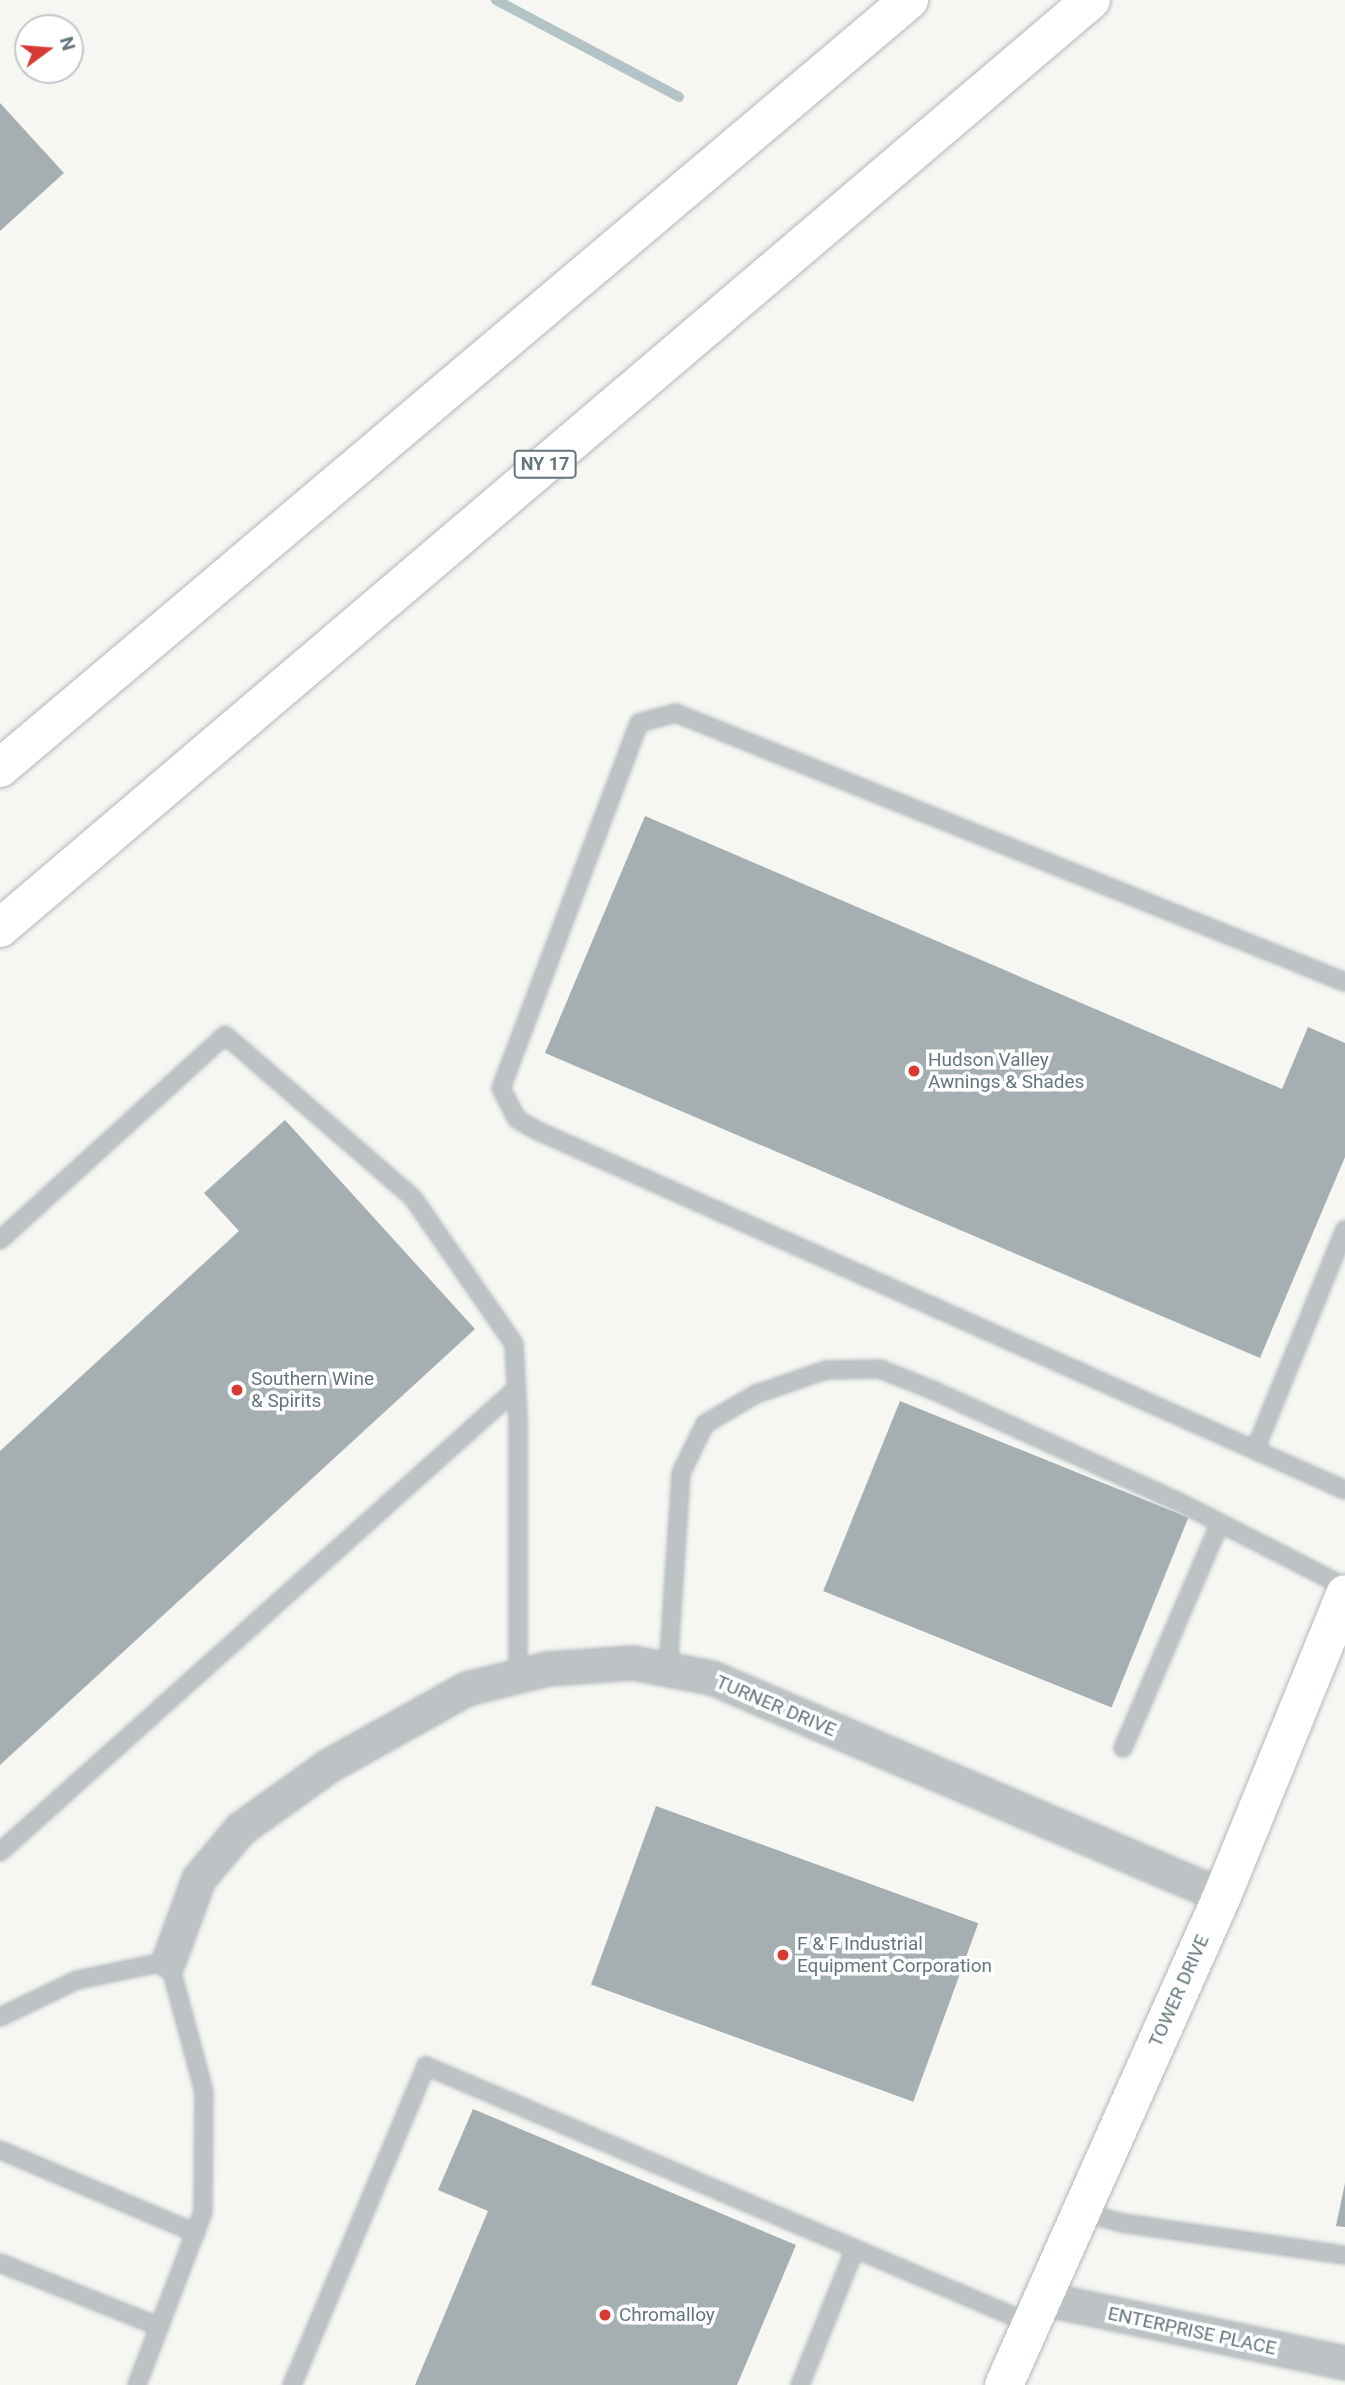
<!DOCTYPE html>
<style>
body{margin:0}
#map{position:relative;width:1345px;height:2385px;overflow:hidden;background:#f6f6f3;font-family:Roboto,sans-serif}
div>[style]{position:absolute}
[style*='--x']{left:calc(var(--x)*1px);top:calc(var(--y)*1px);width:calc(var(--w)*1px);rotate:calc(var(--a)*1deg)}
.stream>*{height:10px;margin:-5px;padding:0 5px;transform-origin:5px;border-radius:5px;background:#b4c3c5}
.building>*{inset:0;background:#a5afb2;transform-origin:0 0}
.roads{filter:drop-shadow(0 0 2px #b0b7ba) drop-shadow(0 0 2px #b0b7ba)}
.lane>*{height:16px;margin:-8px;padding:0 8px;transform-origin:8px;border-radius:8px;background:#bdc3c5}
.street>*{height:32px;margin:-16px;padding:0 16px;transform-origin:16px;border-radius:16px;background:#bdc3c5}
.secondary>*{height:38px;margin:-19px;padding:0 19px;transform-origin:19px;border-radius:19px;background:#fff}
.highway>*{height:38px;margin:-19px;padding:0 19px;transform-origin:19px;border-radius:19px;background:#fff}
.dots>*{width:19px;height:19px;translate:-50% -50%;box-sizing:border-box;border:4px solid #fff;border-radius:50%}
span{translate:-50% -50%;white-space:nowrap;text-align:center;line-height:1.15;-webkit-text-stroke:7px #fff;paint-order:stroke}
.shield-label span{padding:2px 5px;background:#fff;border:2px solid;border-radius:5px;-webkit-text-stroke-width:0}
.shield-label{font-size:18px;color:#63767c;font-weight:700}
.poi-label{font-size:19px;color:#63767c}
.left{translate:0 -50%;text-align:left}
.street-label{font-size:19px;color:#63767c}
.north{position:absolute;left:14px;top:14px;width:70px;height:70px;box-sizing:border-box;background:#fff;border:2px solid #c1c8cb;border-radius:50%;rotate:74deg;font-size:19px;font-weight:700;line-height:28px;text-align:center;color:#63767c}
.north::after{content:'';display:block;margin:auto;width:24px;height:32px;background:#d83a31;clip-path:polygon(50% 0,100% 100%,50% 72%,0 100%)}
</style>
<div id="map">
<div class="stream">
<i style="--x:496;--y:0;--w:207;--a:27.9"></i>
</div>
<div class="building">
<i style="clip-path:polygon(0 103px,64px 173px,0 231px)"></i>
<i style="clip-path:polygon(645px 816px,1282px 1089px,1308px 1027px,1345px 1043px,1345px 1157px,1260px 1358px,545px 1053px)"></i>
<i style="clip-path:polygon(285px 1120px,475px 1329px,0 1765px,0 1451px,239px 1231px,204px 1193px)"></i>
<i style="left:900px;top:1401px;width:311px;height:205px;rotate:22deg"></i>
<i style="left:656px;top:1806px;width:343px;height:190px;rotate:20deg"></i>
<i style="clip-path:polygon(473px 2109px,796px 2245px,737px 2385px,415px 2385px,488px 2211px,438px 2190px)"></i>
<i style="clip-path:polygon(1345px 2183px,1345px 2227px,1336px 2226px)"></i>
</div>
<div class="roads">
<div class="lane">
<i style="--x:1345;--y:982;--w:721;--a:-158.1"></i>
<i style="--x:676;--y:713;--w:38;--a:165"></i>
<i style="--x:639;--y:723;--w:390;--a:110.7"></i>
<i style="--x:501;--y:1088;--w:35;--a:63"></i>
<i style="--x:517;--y:1119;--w:24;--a:30"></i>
<i style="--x:538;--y:1131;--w:883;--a:23.98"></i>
<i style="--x:0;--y:1240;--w:304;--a:-42.3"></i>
<i style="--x:225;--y:1035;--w:249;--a:40.9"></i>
<i style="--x:413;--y:1198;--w:178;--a:55.3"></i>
<i style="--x:514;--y:1344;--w:73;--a:86.9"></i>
<i style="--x:518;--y:1417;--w:260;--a:90"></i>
<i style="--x:1255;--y:1450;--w:238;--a:-67.8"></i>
<i style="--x:668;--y:1670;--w:197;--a:-86.2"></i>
<i style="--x:681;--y:1473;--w:55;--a:-63.9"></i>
<i style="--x:705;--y:1424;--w:59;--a:-30.5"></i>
<i style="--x:756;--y:1394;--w:74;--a:-18.9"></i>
<i style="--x:826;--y:1370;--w:54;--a:-1.1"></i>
<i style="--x:880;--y:1369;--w:59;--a:21.8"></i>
<i style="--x:935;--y:1391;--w:270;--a:24.5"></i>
<i style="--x:1181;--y:1503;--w:184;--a:27.1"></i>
<i style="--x:1123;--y:1748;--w:243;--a:-66.7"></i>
<i style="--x:0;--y:1852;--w:693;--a:-41.9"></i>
<i style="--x:0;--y:2017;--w:85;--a:-25.7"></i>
<i style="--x:77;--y:1980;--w:94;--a:-11.7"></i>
<i style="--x:169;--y:1961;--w:136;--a:75"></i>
<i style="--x:204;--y:2092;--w:120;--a:90.5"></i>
<i style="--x:203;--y:2212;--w:185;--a:110.9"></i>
<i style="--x:0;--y:2150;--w:213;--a:23"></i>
<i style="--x:1082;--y:2212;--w:41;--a:15.4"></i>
<i style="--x:1122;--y:2223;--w:225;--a:8.2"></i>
<i style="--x:0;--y:2263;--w:172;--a:21.8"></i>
<i style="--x:292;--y:2385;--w:346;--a:-67.2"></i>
<i style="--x:426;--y:2066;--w:655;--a:23.08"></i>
<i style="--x:800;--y:2385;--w:147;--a:-68"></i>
</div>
<div class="street">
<i style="--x:169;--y:1961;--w:87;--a:-69.9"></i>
<i style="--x:199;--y:1879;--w:65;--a:-50"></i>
<i style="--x:241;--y:1829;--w:108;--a:-35.6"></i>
<i style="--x:329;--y:1766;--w:158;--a:-29.2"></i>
<i style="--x:467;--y:1689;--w:83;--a:-13.9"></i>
<i style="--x:548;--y:1669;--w:85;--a:-4"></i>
<i style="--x:633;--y:1663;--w:80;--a:10.8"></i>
<i style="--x:712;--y:1678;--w:555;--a:23.14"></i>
<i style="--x:1039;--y:2298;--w:313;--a:12"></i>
</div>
<div class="secondary">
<i style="--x:1004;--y:2385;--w:535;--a:-65.97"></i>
<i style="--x:1222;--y:1896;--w:326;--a:-67.8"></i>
</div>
<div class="highway">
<i style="--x:0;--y:768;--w:1190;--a:-40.19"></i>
<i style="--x:0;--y:928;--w:1432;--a:-40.38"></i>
</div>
</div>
<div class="dots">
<i style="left:914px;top:1071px;background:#d83a31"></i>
<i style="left:237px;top:1390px;background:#d83a31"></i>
<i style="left:783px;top:1955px;background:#d83a31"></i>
<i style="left:605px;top:2315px;background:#d83a31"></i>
</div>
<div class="shield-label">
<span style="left:545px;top:464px">NY 17</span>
</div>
<div class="poi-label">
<span class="left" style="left:928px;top:1071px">Hudson Valley<br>Awnings &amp; Shades</span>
<span class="left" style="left:251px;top:1390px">Southern Wine<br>&amp; Spirits</span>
<span class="left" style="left:797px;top:1955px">F &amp; F Industrial<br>Equipment Corporation</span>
<span class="left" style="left:619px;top:2315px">Chromalloy</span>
</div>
<div class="street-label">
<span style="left:776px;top:1706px;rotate:23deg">TURNER DRIVE</span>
<span style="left:1179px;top:1991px;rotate:-66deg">TOWER DRIVE</span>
<span style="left:1192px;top:2331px;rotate:12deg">ENTERPRISE PLACE</span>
</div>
<div class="north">N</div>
</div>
